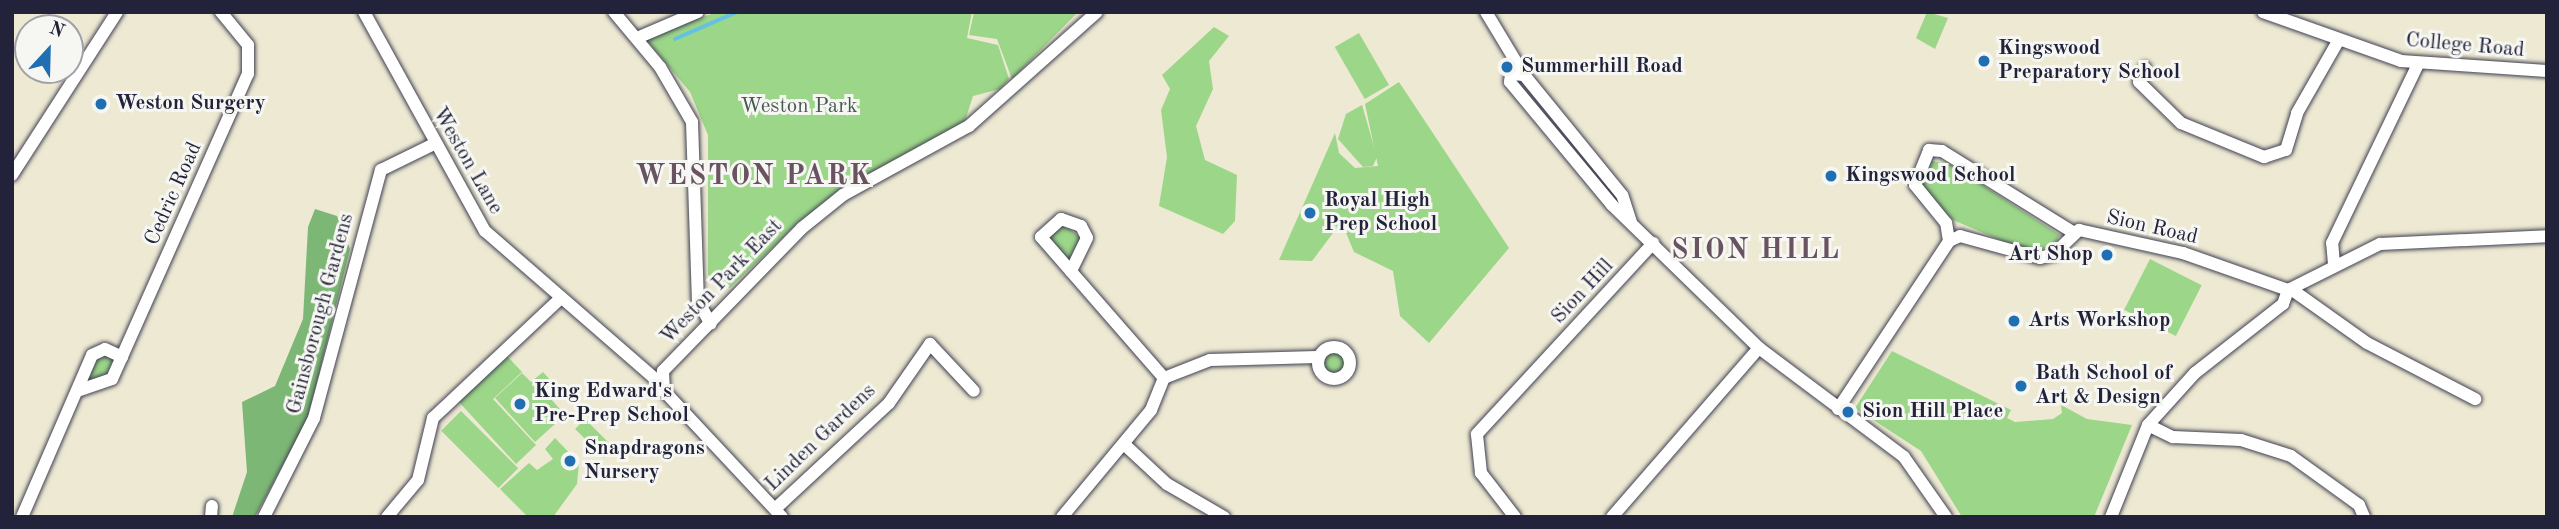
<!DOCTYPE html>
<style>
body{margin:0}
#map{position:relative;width:2559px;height:529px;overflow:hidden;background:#ede9d3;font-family:"Old Standard TT",serif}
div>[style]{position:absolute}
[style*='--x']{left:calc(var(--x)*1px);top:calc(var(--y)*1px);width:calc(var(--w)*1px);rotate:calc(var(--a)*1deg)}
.green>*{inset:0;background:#9cd689;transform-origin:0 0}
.round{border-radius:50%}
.forest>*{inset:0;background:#7db775}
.stream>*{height:3.5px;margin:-1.75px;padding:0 1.75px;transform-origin:1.75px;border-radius:1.75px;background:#64c1e2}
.roads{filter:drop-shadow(0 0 2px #404052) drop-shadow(0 0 2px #404052)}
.minor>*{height:12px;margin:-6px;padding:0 6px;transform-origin:6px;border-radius:6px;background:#fff}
.minor>.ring{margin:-6px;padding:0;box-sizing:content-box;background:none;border:12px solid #fff;border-radius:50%}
.dots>*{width:19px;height:19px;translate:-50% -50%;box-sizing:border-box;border:4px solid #f6f6f2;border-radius:50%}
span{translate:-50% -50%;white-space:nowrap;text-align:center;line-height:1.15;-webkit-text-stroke:6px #f6f6f2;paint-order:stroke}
.street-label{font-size:21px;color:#22223b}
.poi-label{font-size:21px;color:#22223b;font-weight:700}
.left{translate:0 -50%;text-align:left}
.right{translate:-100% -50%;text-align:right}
.park-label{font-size:21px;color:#475852}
.district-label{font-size:28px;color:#6a5361;font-weight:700;letter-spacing:2px}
.frame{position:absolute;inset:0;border:14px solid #22223b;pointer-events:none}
.north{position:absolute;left:14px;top:14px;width:70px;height:70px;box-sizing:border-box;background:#f6f6f2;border:2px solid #a1a1a9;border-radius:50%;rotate:22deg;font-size:19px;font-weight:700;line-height:28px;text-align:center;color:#22223b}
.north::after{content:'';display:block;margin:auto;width:24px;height:32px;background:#1f6fb2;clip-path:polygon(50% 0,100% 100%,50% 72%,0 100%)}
</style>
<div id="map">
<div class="green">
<i style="clip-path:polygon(717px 12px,972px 12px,967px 38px,998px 45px,1009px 79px,1000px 89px,973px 96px,965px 121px,800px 221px,730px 288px,708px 275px,708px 135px,690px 92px,645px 38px)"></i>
<i style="clip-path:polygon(974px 12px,1078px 12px,1012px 79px,997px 39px,969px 35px)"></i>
<i style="clip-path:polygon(1927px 12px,1948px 18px,1935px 49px,1916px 38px)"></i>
<i style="clip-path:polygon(1214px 27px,1229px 36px,1209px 61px,1213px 89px,1196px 126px,1205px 160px,1237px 175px,1235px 221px,1223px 234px,1159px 206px,1167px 157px,1161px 110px,1170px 89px,1162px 75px)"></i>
<i style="left:1359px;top:33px;width:60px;height:28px;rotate:60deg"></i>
<i style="clip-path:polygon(1399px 82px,1509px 248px,1429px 343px,1400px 316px,1393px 271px,1354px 252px,1344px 228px,1336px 229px,1312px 261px,1279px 260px,1335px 133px,1339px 153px,1355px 168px,1378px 166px,1365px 104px)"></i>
<i style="clip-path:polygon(1362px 105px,1377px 157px,1373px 166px,1363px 167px,1338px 139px,1346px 114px)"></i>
<i style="clip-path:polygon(1928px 160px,1951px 165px,2060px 235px,2054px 245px,2031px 253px,1953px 220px,1921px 189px)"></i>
<i style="clip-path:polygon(1062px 223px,1082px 239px,1071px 264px,1046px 237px)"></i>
<i style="left:2150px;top:259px;width:58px;height:57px;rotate:27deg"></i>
<i class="round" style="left:1322px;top:350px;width:26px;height:26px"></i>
<i style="clip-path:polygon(1892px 351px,2011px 410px,2007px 418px,2015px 422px,2053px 419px,2062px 413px,2061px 405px,2087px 419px,2132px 425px,2094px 517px,1962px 517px,1921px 451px,1855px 408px)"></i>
<i style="clip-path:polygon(103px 352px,114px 358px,108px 377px,88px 384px,95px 356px)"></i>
<i style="clip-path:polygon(507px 356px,522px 372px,493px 399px,536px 445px,516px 464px,458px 401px)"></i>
<i style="clip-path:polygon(543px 372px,553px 383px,544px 391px,565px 415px,535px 442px,495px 398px,522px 373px,531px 382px)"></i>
<i style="left:461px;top:411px;width:81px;height:28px;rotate:45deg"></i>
<i style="left:585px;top:419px;width:41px;height:14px;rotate:45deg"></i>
<i style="clip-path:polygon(555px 438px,579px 463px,577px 484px,553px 517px,528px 517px,500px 489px,529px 463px,537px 470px,553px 459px,545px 449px)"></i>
</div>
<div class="forest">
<i style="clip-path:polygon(315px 209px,337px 216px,350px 249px,308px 418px,255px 517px,232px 517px,247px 472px,242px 402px,275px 386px,303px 319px,308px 227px)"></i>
</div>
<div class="stream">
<i style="--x:675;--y:39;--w:68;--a:-23.5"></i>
</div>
<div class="roads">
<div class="minor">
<i style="--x:364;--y:12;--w:250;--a:61.1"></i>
<i style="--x:485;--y:231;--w:236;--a:41"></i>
<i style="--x:614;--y:12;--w:72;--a:50.1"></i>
<i style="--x:660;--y:67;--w:64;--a:59.8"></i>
<i style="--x:692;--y:122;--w:179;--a:88.1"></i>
<i style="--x:698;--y:301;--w:26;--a:61"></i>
<i style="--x:1486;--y:12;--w:74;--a:58.9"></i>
<i style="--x:2263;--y:12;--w:146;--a:19.5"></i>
<i style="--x:2401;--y:61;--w:146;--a:3.9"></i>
<i style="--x:637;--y:38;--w:66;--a:-23.1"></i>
<i style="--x:2145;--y:68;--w:15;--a:113"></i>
<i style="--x:2139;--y:82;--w:59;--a:44.3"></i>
<i style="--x:2181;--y:123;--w:90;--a:22.3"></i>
<i style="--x:2264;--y:157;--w:23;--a:-18"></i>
<i style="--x:2286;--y:150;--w:39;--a:-73"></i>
<i style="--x:2297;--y:113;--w:83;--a:-60.3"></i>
<i style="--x:12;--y:175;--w:194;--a:-57.2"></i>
<i style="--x:1631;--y:222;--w:28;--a:-108"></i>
<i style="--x:1622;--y:195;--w:155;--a:-129.2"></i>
<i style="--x:1524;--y:75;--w:13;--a:-176"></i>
<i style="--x:1511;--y:74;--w:8;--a:97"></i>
<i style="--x:1510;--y:82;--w:160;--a:50.3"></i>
<i style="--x:1612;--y:205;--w:205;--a:44.2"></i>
<i style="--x:1759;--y:348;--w:181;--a:36.9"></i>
<i style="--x:1904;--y:457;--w:73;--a:55"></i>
<i style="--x:1949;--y:241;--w:18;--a:-99"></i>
<i style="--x:1946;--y:223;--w:49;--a:-129.2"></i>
<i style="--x:1915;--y:185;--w:38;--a:-68"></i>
<i style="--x:1929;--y:150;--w:13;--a:4"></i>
<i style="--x:1942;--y:151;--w:152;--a:31.8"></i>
<i style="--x:2334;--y:264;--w:21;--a:-95"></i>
<i style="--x:2332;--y:243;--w:199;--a:-64.3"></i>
<i style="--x:2291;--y:289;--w:93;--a:35.4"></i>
<i style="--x:2367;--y:343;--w:122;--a:27.4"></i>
<i class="ring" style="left:1318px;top:347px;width:20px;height:20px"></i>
<i style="--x:1164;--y:378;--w:49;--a:-21.4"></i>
<i style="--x:1210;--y:360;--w:107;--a:-1.6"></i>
<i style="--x:77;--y:391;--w:37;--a:-19"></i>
<i style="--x:112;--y:379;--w:334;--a:-66"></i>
<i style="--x:248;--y:74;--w:29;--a:-90"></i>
<i style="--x:248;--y:45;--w:43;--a:-129.3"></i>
<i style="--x:1838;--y:409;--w:201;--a:-56.5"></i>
<i style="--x:1949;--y:241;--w:12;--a:-24"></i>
<i style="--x:1960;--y:236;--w:83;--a:15.4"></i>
<i style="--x:2040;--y:258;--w:15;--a:-16"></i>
<i style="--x:2054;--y:254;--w:35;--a:-44"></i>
<i style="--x:2079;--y:230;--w:107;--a:12.5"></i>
<i style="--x:2183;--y:253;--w:111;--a:19.4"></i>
<i style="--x:2288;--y:290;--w:103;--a:-26.6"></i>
<i style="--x:2380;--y:244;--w:167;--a:-2.7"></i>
<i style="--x:2148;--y:425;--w:28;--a:26"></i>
<i style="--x:2173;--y:437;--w:68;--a:2.5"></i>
<i style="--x:2241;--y:440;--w:52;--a:17.7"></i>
<i style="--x:2291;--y:456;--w:84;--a:35.8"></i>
<i style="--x:2359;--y:505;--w:13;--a:67"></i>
<i style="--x:1125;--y:445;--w:57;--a:42.9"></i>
<i style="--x:1167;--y:484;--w:66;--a:30.1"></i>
<i style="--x:775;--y:509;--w:156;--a:-42.9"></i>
<i style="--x:889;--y:403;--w:72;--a:-55.2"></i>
<i style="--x:930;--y:344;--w:64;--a:46.9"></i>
<i style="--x:22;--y:517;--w:176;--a:-66.6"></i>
<i style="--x:92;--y:355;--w:14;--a:-25"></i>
<i style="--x:105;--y:349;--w:19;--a:25"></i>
<i style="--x:211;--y:517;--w:11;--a:-85"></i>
<i style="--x:264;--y:517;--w:111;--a:-63.2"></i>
<i style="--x:314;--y:418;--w:257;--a:-74.9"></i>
<i style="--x:381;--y:170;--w:59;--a:-26.1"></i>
<i style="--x:387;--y:517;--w:48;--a:-50"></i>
<i style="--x:418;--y:480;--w:64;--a:-76.4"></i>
<i style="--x:433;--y:418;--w:175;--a:-43.2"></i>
<i style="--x:782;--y:517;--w:173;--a:-133.1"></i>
<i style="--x:664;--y:391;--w:20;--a:-93"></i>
<i style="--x:663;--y:371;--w:199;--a:-45.8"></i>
<i style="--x:802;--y:228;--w:53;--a:-38.8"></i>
<i style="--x:843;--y:195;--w:144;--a:-28.7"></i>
<i style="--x:969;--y:126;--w:171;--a:-41.7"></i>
<i style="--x:1062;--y:517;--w:139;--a:-50.2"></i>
<i style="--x:1151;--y:410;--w:35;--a:-68"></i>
<i style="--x:1164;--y:378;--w:187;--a:-131.1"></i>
<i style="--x:1041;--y:237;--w:27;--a:-42"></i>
<i style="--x:1061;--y:219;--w:21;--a:19"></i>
<i style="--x:1081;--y:226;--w:13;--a:63"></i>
<i style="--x:1087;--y:238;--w:37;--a:116"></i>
<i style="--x:1515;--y:517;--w:56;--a:-127.7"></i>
<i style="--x:1481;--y:473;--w:39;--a:-96"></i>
<i style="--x:1477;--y:434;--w:260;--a:-47.3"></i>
<i style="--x:1612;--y:517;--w:224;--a:-49"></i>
<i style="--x:2111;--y:517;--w:99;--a:-68.1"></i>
<i style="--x:2148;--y:425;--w:70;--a:-47.9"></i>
<i style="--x:2195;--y:373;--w:112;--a:-38.1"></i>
<i style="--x:2283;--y:304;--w:15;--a:-70"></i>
</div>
</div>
<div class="dots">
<i style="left:1984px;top:61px;background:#1f6fb2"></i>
<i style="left:1507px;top:67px;background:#1f6fb2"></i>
<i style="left:101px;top:104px;background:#1f6fb2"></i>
<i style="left:1831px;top:176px;background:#1f6fb2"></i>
<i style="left:1310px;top:213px;background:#1f6fb2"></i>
<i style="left:2107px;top:255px;background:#1f6fb2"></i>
<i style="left:2014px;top:321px;background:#1f6fb2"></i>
<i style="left:2021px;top:386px;background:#1f6fb2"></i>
<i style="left:520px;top:404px;background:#1f6fb2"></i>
<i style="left:1848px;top:412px;background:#1f6fb2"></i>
<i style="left:570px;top:461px;background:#1f6fb2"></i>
</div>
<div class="street-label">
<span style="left:2465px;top:46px;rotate:5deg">College Road</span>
<span style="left:467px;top:161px;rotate:60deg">Weston Lane</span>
<span style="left:174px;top:194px;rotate:-66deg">Cedric Road</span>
<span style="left:2152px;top:228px;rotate:13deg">Sion Road</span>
<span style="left:722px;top:282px;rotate:-46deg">Weston Park East</span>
<span style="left:1583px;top:292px;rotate:-47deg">Sion Hill</span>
<span style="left:321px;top:314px;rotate:-75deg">Gainsborough Gardens</span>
<span style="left:821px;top:438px;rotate:-44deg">Linden Gardens</span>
</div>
<div class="poi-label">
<span class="left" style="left:1998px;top:61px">Kingswood<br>Preparatory School</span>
<span class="left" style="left:1521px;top:67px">Summerhill Road</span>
<span class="left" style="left:115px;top:104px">Weston Surgery</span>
<span class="left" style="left:1845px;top:176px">Kingswood School</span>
<span class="left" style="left:1324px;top:213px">Royal High<br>Prep School</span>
<span class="right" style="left:2093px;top:255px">Art Shop</span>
<span class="left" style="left:2028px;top:321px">Arts Workshop</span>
<span class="left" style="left:2035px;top:386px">Bath School of<br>Art &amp; Design</span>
<span class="left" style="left:534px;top:404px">King Edward's<br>Pre-Prep School</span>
<span class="left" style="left:1862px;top:412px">Sion Hill Place</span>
<span class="left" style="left:584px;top:461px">Snapdragons<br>Nursery</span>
</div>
<div class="park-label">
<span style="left:799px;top:107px">Weston Park</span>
</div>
<div class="district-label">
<span style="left:754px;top:177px">WESTON PARK</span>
<span style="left:1756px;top:251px">SION HILL</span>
</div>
<div class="frame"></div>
<div class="north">N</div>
</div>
